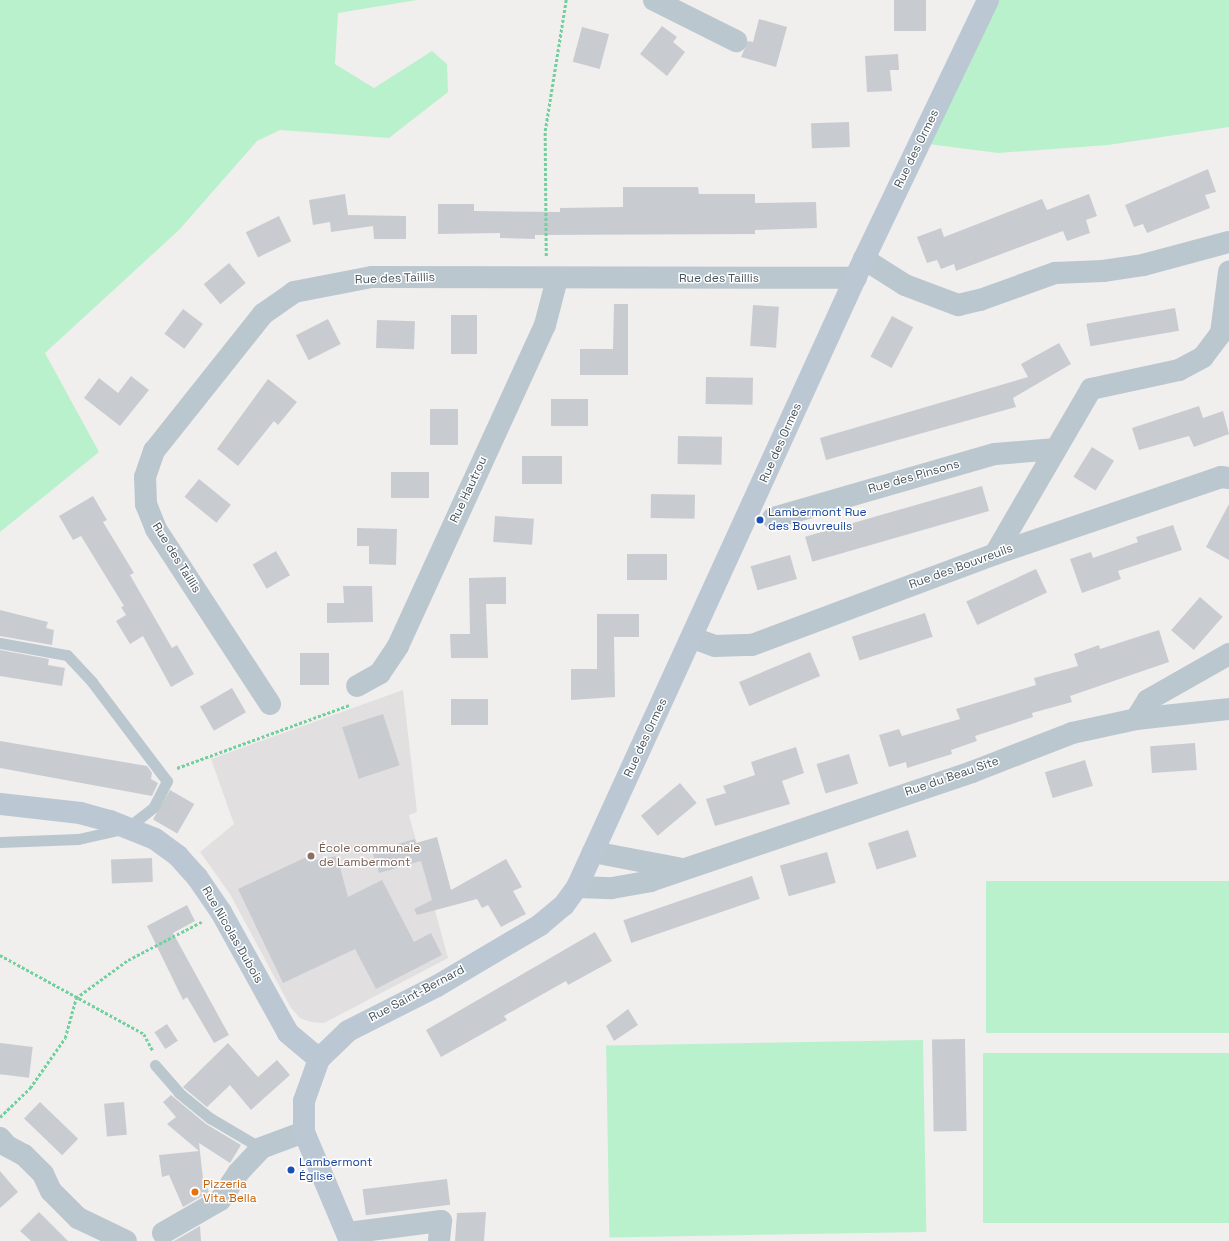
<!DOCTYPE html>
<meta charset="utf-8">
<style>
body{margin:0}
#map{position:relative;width:1229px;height:1241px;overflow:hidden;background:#f1eeee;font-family:"Space Grotesk",sans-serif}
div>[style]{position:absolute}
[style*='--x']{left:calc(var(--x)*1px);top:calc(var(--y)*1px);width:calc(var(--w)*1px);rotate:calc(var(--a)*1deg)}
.education>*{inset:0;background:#e2dfe0}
.green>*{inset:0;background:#baf1cd;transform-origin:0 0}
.building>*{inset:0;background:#c8ccd1;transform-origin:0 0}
.path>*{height:2.5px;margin-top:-1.25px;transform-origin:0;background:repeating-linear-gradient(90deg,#70d19d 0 3px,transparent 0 5px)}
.lane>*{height:11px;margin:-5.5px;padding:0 5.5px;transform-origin:5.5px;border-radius:5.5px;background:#bbc7ce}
.street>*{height:22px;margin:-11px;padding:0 11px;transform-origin:11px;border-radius:11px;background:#bbc7ce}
.secondary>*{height:22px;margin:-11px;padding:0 11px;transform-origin:11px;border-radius:11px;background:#bbc8d3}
.dots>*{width:11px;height:11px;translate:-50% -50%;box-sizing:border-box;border:2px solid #fff;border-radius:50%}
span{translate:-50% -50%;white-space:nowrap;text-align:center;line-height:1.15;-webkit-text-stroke:3px #fff;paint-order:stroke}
.street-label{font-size:12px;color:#45535d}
.transit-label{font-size:12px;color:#164399}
.left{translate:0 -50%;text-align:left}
.education-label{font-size:12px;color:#785e54}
.food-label{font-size:12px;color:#c56008}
</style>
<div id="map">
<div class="education">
<i style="clip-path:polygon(403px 690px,417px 812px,409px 815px,448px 958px,324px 1023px,311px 1022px,300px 1018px,291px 1008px,230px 894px,200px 852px,234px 824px,211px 759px)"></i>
</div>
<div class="green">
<i style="clip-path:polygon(0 0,417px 0,338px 13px,335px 64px,374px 88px,432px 51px,447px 64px,448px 92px,389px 138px,280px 130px,257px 141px,179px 230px,45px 353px,99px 452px,0 532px)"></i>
<i style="clip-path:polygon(998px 0,1229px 0,1229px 127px,1108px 145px,998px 153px,928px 144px)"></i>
<i style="left:1229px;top:881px;width:152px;height:243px;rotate:90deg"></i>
<i style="left:923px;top:1040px;width:192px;height:317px;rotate:89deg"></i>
<i style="left:1229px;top:1053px;width:170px;height:246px;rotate:90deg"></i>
</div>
<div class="building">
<i style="left:894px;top:0;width:32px;height:31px"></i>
<i style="clip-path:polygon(759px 19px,787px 27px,776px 67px,741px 57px,748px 41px,753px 42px)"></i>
<i style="clip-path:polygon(662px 26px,677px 37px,673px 42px,685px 52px,667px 76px,640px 54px)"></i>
<i style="left:582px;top:27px;width:28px;height:36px;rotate:15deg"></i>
<i style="clip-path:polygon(898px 54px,899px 70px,890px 70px,892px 91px,867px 92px,865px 56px)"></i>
<i style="left:849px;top:122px;width:25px;height:38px;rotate:88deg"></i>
<i style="clip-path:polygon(1208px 169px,1216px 192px,1205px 195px,1210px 208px,1147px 233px,1143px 224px,1134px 227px,1125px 205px)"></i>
<i style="clip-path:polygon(623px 187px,698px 187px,699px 194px,755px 194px,755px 203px,816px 202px,817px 228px,755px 230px,755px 234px,535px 235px,535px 239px,500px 238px,500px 233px,438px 234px,438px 204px,474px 204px,474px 211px,560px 212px,560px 208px,623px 207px)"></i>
<i style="clip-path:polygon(345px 194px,348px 215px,406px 216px,406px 239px,374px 239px,373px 226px,331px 232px,330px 222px,313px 225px,309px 200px)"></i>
<i style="clip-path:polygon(1089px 194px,1097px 216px,1086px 220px,1090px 233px,1067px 241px,1063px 231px,956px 271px,954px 264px,941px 269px,937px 260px,927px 263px,917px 237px,941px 228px,944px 237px,1042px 199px,1047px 210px)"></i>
<i style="left:279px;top:216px;width:28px;height:37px;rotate:64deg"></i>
<i style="left:229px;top:263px;width:26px;height:33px;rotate:50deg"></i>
<i style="clip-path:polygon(614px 304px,628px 304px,628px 375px,580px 375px,580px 349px,613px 349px)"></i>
<i style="left:753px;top:305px;width:26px;height:41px;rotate:4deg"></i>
<i style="left:1175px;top:308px;width:23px;height:90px;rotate:80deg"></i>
<i style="left:183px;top:309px;width:25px;height:31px;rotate:37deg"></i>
<i style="left:451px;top:315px;width:26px;height:39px"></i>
<i style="left:892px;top:316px;width:24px;height:46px;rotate:28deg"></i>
<i style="left:328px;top:319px;width:28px;height:36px;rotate:63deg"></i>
<i style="left:377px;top:320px;width:38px;height:28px;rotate:2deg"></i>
<i style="clip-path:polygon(1059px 343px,1071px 364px,1013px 398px,1016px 407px,826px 460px,820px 438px,1028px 377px,1021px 364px)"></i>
<i style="clip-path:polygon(131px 376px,149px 390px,120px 426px,84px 398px,99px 378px,118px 393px)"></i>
<i style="left:706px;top:377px;width:47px;height:27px;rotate:1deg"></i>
<i style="clip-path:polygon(268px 379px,297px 402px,278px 425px,274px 421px,238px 466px,217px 449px)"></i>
<i style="left:551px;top:399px;width:37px;height:27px"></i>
<i style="clip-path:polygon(1199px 406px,1203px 418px,1223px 411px,1229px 434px,1194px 447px,1189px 436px,1139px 450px,1132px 428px)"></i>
<i style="left:458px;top:409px;width:36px;height:28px;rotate:90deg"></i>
<i style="left:678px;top:436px;width:44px;height:28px;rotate:1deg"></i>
<i style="left:1092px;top:447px;width:26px;height:35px;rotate:32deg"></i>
<i style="left:522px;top:456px;width:40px;height:28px"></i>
<i style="left:429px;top:472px;width:26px;height:38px;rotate:90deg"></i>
<i style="left:199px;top:479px;width:41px;height:23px;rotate:39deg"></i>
<i style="left:982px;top:486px;width:26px;height:184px;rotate:74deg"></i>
<i style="left:651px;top:494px;width:44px;height:24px;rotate:1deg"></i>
<i style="clip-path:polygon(93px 496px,107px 520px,103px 522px,134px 573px,130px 575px,172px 648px,177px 645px,194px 674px,171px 687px,143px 636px,130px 644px,116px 621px,126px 615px,121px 607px,124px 606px,81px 536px,73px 540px,59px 516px)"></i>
<i style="clip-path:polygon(1229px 504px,1229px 560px,1206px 547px)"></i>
<i style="left:495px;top:516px;width:39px;height:26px;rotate:4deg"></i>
<i style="clip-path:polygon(1173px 525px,1182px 550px,1118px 571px,1121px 579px,1082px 593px,1070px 559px,1091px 552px,1093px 558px,1138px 542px,1136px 537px)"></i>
<i style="clip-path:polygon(357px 528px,397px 529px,396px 565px,369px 564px,369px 546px,357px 546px)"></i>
<i style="left:276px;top:551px;width:28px;height:27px;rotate:60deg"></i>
<i style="left:627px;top:554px;width:40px;height:26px"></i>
<i style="left:790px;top:555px;width:25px;height:41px;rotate:74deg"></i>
<i style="left:1036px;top:569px;width:26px;height:77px;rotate:65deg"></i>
<i style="clip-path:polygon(506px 577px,506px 604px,486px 604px,488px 658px,451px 658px,450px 634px,470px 634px,469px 578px)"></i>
<i style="clip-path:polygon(343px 586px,372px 586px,373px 622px,327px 623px,327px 603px,344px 603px)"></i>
<i style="left:1200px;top:597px;width:30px;height:44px;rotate:41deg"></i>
<i style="clip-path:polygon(0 610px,48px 622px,46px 628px,54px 630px,52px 645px,0 636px)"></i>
<i style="left:925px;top:613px;width:25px;height:77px;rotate:72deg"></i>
<i style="clip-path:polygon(597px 614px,639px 614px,639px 637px,614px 637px,615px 697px,571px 700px,571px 669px,597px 669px)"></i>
<i style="clip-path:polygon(1159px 630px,1169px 662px,1070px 696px,1072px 702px,1032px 713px,1033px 717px,975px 736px,977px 741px,951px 750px,952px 754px,907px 768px,906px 762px,889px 767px,879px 735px,899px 729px,902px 736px,960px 719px,956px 709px,1036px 685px,1034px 678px,1078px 666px,1074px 654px,1099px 645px,1100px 649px)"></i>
<i style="clip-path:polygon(0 650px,49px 659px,48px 665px,65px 668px,62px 686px,0 676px)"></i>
<i style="left:810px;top:652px;width:26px;height:77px;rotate:67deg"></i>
<i style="left:300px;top:653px;width:29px;height:32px"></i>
<i style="left:232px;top:688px;width:28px;height:37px;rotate:60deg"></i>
<i style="left:451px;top:699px;width:37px;height:26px"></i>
<i style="left:383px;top:714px;width:54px;height:43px;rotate:72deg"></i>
<i style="clip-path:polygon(0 741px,147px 766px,152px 773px,151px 779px,158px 783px,152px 796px,0 768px)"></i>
<i style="left:1195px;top:743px;width:27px;height:45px;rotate:86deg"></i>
<i style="clip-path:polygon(796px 747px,804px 773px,782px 781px,790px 804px,715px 826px,706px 799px,726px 793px,723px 786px,755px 775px,751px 762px)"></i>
<i style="left:849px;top:754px;width:31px;height:34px;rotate:73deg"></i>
<i style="left:1085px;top:760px;width:27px;height:42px;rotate:73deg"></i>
<i style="left:680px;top:783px;width:26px;height:51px;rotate:50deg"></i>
<i style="left:170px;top:790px;width:28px;height:34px;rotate:30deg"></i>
<i style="left:908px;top:830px;width:28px;height:42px;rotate:72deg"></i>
<i style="clip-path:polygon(437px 837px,451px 890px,506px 859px,522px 887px,513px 891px,526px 914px,501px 927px,488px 905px,482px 908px,477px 899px,417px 915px,414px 909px,432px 900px,421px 861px,379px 873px,372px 851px,415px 839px,416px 843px)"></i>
<i style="left:827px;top:852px;width:32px;height:49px;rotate:74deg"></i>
<i style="clip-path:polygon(313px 854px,316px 860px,337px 856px,348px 897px,382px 880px,414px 942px,431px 933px,442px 955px,376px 989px,355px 949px,283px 983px,238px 889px)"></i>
<i style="left:152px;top:858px;width:24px;height:41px;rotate:88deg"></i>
<i style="left:752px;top:876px;width:24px;height:136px;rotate:71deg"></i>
<i style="clip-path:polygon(187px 905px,195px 921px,173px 933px,229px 1035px,214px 1043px,187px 997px,183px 1000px,147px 926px)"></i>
<i style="clip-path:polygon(595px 932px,612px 961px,568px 985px,566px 981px,504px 1016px,507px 1020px,441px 1057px,426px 1030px)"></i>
<i style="clip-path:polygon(628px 1009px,638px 1025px,614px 1041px,606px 1026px)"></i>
<i style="left:167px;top:1024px;width:20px;height:15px;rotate:57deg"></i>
<i style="left:965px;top:1039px;width:92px;height:33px;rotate:89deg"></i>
<i style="left:0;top:1043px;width:33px;height:31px;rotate:7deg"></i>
<i style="clip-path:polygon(228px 1043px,258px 1077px,277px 1060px,290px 1075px,251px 1110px,230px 1085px,207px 1107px,183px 1087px)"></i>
<i style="clip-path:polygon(171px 1095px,206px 1124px,241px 1145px,230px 1163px,199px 1143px,203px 1179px,209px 1192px,183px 1207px,169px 1175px,162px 1177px,159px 1155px,199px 1151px,167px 1124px,176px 1117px,163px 1102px)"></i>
<i style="left:40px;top:1102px;width:53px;height:23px;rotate:44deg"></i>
<i style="left:124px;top:1102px;width:33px;height:20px;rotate:85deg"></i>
<i style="clip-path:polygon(0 1171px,18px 1192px,0 1208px)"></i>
<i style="left:447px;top:1179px;width:26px;height:85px;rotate:83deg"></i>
<i style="clip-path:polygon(39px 1212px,68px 1241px,31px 1241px,20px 1231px)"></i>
<i style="clip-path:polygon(486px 1212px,484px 1241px,455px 1241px,457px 1213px)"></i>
<i style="clip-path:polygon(200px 1226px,201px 1241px,174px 1241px)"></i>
</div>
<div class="path">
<i style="--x:546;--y:256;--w:125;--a:-90.5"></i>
<i style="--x:545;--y:131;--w:133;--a:-80.9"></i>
<i style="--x:177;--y:768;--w:183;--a:-20.1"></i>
<i style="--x:0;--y:955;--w:164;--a:28.7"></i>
<i style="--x:144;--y:1034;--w:19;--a:62"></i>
<i style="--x:0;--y:1117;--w:42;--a:-44"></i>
<i style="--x:30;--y:1088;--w:61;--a:-55"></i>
<i style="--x:65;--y:1038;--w:41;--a:-74.6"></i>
<i style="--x:76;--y:998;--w:64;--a:-36.2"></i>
<i style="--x:128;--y:960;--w:85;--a:-27.5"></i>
</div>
<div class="lane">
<i style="--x:0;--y:643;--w:68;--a:10.2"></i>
<i style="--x:67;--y:655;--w:37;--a:47"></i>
<i style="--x:92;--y:682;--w:124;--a:52.9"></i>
<i style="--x:167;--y:781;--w:29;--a:117"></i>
<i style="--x:154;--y:807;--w:34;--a:142"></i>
<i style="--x:127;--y:828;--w:50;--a:167.3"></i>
<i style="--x:78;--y:839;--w:78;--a:177.8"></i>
<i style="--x:155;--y:1065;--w:37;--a:49"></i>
<i style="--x:179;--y:1093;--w:40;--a:39"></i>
<i style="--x:210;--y:1118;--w:59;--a:30.5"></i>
</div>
<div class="street">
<i style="--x:654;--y:0;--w:92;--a:26.6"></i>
<i style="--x:864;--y:259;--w:49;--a:32.4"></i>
<i style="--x:905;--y:285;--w:57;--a:20.7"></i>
<i style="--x:958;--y:305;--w:23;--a:-13"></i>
<i style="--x:980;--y:300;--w:80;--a:-19.8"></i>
<i style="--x:1055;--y:273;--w:48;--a:-2.4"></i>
<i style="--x:1103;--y:271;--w:40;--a:-8.5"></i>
<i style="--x:1143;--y:265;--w:89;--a:-15"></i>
<i style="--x:773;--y:518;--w:231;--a:-16.1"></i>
<i style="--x:995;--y:454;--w:61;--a:-4.7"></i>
<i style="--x:995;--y:554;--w:191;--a:-59.8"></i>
<i style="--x:1091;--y:389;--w:90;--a:-12.2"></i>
<i style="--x:1179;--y:370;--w:27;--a:-28"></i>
<i style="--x:1203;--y:357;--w:30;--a:-53"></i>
<i style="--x:1221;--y:333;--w:62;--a:-82.5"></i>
<i style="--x:693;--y:638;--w:23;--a:20"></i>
<i style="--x:715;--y:646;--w:37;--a:-2"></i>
<i style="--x:752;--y:645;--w:259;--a:-20.5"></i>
<i style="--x:995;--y:554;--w:239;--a:-18.8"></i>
<i style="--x:1221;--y:477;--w:8;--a:7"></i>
<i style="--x:357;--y:686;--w:26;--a:-29"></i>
<i style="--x:380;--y:673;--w:32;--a:-56"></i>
<i style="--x:398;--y:646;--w:353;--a:-65.4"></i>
<i style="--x:545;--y:325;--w:48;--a:-75.4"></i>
<i style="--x:270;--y:704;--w:209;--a:-123.1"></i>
<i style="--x:156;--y:529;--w:27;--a:-112"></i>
<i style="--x:146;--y:504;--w:27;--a:-92"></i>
<i style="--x:145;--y:477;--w:28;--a:-71"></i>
<i style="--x:154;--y:451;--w:175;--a:-51.5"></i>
<i style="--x:263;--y:314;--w:38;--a:-35"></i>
<i style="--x:294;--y:292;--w:79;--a:-10.9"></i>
<i style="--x:372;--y:277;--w:484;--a:0.1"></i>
<i style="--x:1136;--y:719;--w:22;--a:-58"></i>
<i style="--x:1148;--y:700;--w:93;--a:-29.6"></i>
<i style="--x:593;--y:852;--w:86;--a:10.8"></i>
<i style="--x:577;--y:887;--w:35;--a:2"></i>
<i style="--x:612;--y:888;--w:39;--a:-10"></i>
<i style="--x:650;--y:881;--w:340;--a:-18.7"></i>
<i style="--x:972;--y:772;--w:107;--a:-21.3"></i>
<i style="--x:1072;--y:733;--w:66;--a:-12.3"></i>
<i style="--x:1136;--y:719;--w:94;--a:-6.1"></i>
<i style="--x:0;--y:1138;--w:11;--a:49"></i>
<i style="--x:7;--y:1146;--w:19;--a:28"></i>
<i style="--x:24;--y:1155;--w:27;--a:45"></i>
<i style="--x:43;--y:1174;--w:19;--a:65"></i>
<i style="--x:51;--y:1191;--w:38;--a:45"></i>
<i style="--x:78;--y:1218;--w:53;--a:25.6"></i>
<i style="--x:163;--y:1233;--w:66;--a:-30.1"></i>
<i style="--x:220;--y:1200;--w:32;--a:-56"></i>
<i style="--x:238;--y:1173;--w:34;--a:-47"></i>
<i style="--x:261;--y:1148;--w:46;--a:-20.4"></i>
<i style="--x:348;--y:1233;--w:94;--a:-7.4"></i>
<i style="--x:441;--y:1221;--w:20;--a:96"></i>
</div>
<div class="secondary">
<i style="--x:0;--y:804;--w:81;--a:6.4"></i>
<i style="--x:80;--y:813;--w:31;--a:15"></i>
<i style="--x:110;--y:821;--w:48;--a:21.8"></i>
<i style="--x:155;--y:839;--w:29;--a:36"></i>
<i style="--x:178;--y:856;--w:28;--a:48"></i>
<i style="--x:197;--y:877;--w:42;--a:55.6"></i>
<i style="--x:221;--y:912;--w:138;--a:61"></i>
<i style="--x:288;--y:1033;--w:40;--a:40"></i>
<i style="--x:350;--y:1241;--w:118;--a:-112.9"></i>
<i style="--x:304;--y:1132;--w:31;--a:-90"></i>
<i style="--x:304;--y:1101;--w:45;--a:-70.3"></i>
<i style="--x:319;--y:1059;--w:40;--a:-44"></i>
<i style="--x:348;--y:1031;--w:100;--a:-26.8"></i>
<i style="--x:437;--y:986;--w:120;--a:-30.6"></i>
<i style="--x:540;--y:925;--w:31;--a:-40"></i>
<i style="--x:564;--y:905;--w:22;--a:-54"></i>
<i style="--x:577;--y:887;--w:690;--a:-65.44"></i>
<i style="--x:864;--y:259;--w:287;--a:-64.4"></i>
</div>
<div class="dots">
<i style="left:760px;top:520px;background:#1a4fb4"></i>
<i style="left:311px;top:856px;background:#8d6e63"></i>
<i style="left:291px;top:1170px;background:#1a4fb4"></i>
<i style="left:195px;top:1192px;background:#e8710a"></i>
</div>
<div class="street-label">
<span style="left:917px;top:149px;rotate:-64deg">Rue des Ormes</span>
<span style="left:395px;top:279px;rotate:-2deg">Rue des Taillis</span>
<span style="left:719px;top:279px">Rue des Taillis</span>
<span style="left:781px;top:443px;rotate:-66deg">Rue des Ormes</span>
<span style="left:914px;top:477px;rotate:-16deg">Rue des Pinsons</span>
<span style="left:469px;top:490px;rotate:-65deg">Rue Hautrou</span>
<span style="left:176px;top:558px;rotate:58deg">Rue des Taillis</span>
<span style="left:961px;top:567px;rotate:-20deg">Rue des Bouvreuils</span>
<span style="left:646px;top:738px;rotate:-65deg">Rue des Ormes</span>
<span style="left:952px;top:777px;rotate:-19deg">Rue du Beau Site</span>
<span style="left:232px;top:935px;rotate:60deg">Rue Nicolas Dubois</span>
<span style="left:417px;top:994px;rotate:-28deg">Rue Saint-Bernard</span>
</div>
<div class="transit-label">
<span class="left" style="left:768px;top:520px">Lambermont Rue<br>des Bouvreuils</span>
<span class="left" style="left:299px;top:1170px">Lambermont<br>Église</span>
</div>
<div class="education-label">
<span class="left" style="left:319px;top:856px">École communale<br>de Lambermont</span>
</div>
<div class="food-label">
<span class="left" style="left:203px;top:1192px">Pizzeria<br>Vita Bella</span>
</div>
</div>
